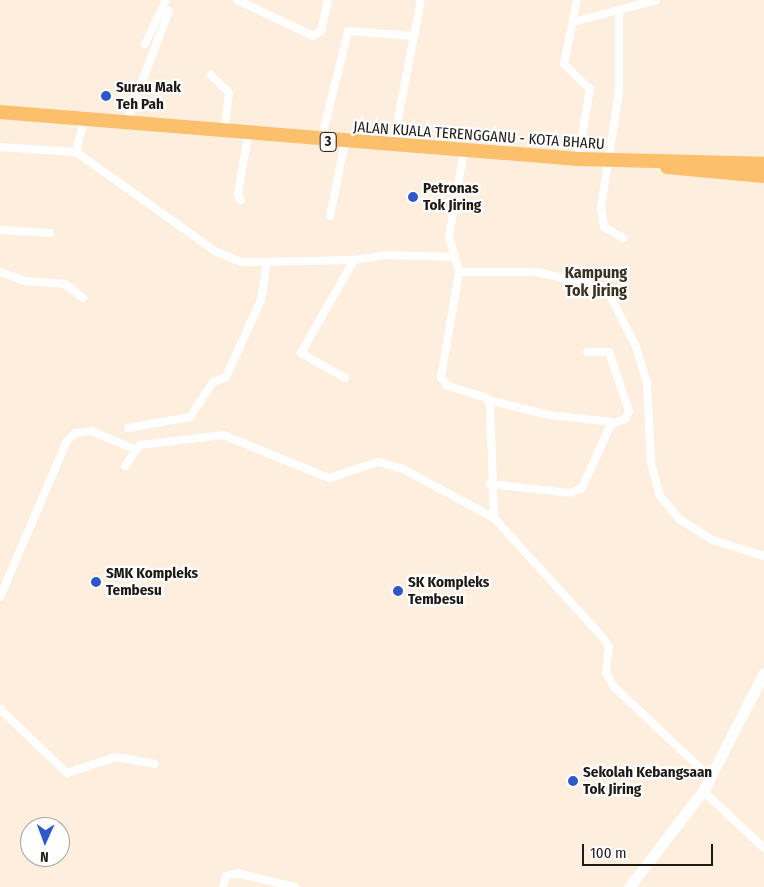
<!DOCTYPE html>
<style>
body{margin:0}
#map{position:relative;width:764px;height:887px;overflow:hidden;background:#fdeedd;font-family:"Fira Sans Condensed",sans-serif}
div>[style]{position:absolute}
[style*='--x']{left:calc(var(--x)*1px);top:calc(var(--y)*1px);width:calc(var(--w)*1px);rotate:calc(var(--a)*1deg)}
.street>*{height:8px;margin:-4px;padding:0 4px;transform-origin:4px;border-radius:4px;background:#fff}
.secondary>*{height:11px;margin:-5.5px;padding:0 5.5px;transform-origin:5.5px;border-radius:5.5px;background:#fff}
.highway>*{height:14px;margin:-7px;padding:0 7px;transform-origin:7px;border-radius:7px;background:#fcbf6c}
.dots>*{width:14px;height:14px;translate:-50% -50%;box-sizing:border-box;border:2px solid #fefefe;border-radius:50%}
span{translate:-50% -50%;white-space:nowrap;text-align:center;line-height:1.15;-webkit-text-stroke:4.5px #fefefe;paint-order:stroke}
.shield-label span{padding:1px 4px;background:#fefefe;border:1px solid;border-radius:4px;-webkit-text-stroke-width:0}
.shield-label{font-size:14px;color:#1f1a14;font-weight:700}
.poi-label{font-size:15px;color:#1f1a14;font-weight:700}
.left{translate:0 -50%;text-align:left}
.street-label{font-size:15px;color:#1f1a14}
.neighbourhood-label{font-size:16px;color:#3b3123;font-weight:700}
.north{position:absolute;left:20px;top:817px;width:50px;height:50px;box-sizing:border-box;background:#fefefe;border:1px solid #a5a3a0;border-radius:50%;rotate:182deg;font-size:14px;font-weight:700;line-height:20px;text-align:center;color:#1f1a14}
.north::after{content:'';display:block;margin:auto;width:18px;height:22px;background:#2e57c7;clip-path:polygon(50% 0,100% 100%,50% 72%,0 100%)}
.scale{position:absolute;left:582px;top:844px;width:131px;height:22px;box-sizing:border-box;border:2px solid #1f1a14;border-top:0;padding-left:6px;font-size:15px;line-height:18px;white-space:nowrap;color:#1f1a14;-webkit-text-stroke:4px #fefefe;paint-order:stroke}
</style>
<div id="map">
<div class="street">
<i style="--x:237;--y:0;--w:84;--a:25.3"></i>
<i style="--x:313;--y:36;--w:9;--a:-32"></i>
<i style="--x:321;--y:31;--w:32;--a:-77"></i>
<i style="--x:577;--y:0;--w:65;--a:101.5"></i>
<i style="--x:564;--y:64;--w:36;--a:44"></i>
<i style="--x:590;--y:89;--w:71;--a:99.7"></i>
<i style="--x:619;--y:11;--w:81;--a:90"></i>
<i style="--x:619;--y:92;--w:116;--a:98.9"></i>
<i style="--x:601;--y:207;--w:20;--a:81"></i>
<i style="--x:604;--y:227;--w:22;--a:30"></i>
<i style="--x:573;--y:22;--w:86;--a:-14.8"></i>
<i style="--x:145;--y:44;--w:49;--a:-64.5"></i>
<i style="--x:211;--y:75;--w:25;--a:45"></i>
<i style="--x:229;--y:93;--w:39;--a:97"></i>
<i style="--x:126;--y:123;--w:120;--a:-69"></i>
<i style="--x:321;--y:141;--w:113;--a:-76.2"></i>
<i style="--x:348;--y:31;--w:65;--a:4.4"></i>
<i style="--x:393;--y:145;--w:148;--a:-79.1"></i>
<i style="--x:0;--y:147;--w:76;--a:3.8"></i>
<i style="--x:76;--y:152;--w:171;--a:35.5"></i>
<i style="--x:215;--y:251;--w:28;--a:23"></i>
<i style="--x:241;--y:262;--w:113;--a:-1"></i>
<i style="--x:354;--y:260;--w:31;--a:-9"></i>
<i style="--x:385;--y:255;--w:70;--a:1.6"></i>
<i style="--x:464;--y:151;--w:86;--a:100"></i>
<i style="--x:449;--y:236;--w:37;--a:74"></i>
<i style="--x:459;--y:272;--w:107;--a:99.7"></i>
<i style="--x:441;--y:377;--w:11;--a:52"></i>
<i style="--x:448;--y:386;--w:39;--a:17"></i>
<i style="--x:485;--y:397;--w:9;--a:54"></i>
<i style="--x:490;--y:404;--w:114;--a:88"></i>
<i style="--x:76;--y:152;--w:34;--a:-76"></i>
<i style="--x:241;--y:200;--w:6;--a:-121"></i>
<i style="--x:238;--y:195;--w:61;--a:-80.5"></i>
<i style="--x:330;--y:216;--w:75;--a:-78.4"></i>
<i style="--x:0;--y:230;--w:50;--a:3.4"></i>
<i style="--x:0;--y:272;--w:27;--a:20"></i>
<i style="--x:25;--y:281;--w:40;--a:4.3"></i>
<i style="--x:65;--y:284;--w:23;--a:38"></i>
<i style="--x:459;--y:272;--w:78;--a:0"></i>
<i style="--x:537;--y:272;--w:71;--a:13.1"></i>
<i style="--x:606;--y:288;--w:66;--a:63"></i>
<i style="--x:636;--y:347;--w:38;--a:73"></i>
<i style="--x:647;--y:383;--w:80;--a:87.1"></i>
<i style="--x:651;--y:463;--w:34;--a:75"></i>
<i style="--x:660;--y:496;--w:30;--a:50"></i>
<i style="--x:679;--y:519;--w:39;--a:32"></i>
<i style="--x:712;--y:540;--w:54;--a:17.1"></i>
<i style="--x:345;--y:378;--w:51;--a:-150.4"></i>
<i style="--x:301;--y:353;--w:107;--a:-60.3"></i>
<i style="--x:488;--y:400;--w:63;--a:13.8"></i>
<i style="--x:549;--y:415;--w:63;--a:6.3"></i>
<i style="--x:128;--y:428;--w:63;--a:-10.1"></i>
<i style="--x:190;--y:417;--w:42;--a:-56.7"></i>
<i style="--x:213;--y:382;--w:14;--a:-21"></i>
<i style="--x:226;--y:377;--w:85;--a:-65.6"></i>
<i style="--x:261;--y:300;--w:36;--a:-81"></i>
<i style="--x:125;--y:466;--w:26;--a:-54"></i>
<i style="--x:140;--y:445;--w:84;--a:-6.9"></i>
<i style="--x:223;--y:435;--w:114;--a:22.1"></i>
<i style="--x:329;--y:478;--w:52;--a:-18.1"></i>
<i style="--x:378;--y:462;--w:26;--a:16"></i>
<i style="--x:403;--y:469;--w:103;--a:28.3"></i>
<i style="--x:494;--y:518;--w:164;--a:47.7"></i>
<i style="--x:604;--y:639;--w:9;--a:58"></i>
<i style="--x:609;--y:647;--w:26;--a:97"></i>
<i style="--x:606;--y:673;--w:16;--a:60"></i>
<i style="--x:614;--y:687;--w:133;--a:43.2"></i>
<i style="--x:490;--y:484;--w:81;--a:6.4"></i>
<i style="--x:570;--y:493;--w:13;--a:-23"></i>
<i style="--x:582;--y:488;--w:70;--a:-65.6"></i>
<i style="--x:611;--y:424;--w:15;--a:-20"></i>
<i style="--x:625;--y:419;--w:9;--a:-63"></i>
<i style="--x:629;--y:411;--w:62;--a:-108.7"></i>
<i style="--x:609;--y:352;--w:22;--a:180"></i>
<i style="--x:0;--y:597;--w:170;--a:-66.8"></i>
<i style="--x:67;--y:441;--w:11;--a:-45"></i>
<i style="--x:75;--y:433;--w:16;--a:-7"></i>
<i style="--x:91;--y:431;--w:47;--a:22.7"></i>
<i style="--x:0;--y:709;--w:93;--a:43.7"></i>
<i style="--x:67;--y:773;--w:52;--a:-18.1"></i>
<i style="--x:116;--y:757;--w:39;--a:10"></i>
<i style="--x:703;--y:791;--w:83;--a:43.1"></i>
<i style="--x:223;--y:887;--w:11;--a:-75"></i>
<i style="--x:226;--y:876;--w:11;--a:-15"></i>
<i style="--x:237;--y:873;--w:60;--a:13.6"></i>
</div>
<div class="secondary">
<i style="--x:629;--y:887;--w:121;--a:-52.4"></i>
<i style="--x:703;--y:791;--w:133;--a:-62.7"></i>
</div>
<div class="highway">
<i style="--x:0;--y:112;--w:580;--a:4.65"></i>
<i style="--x:578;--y:159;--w:186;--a:1.5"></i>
<i style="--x:667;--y:167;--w:97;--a:5.3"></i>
</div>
<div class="dots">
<i style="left:106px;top:96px;background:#2e57c7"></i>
<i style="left:413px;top:197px;background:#2e57c7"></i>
<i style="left:96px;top:582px;background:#2e57c7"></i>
<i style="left:398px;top:591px;background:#2e57c7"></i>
<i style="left:573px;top:781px;background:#2e57c7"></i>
</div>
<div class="shield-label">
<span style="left:328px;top:142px">3</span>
</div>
<div class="poi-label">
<span class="left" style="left:116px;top:96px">Surau Mak<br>Teh Pah</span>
<span class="left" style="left:423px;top:197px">Petronas<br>Tok Jiring</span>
<span class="left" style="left:106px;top:582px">SMK Kompleks<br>Tembesu</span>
<span class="left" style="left:408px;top:591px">SK Kompleks<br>Tembesu</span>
<span class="left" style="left:583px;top:781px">Sekolah Kebangsaan<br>Tok Jiring</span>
</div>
<div class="street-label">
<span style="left:479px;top:136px;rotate:4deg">JALAN KUALA TERENGGANU - KOTA BHARU</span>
</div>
<div class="neighbourhood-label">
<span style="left:596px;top:282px">Kampung<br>Tok Jiring</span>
</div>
<div class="north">N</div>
<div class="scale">100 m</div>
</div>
